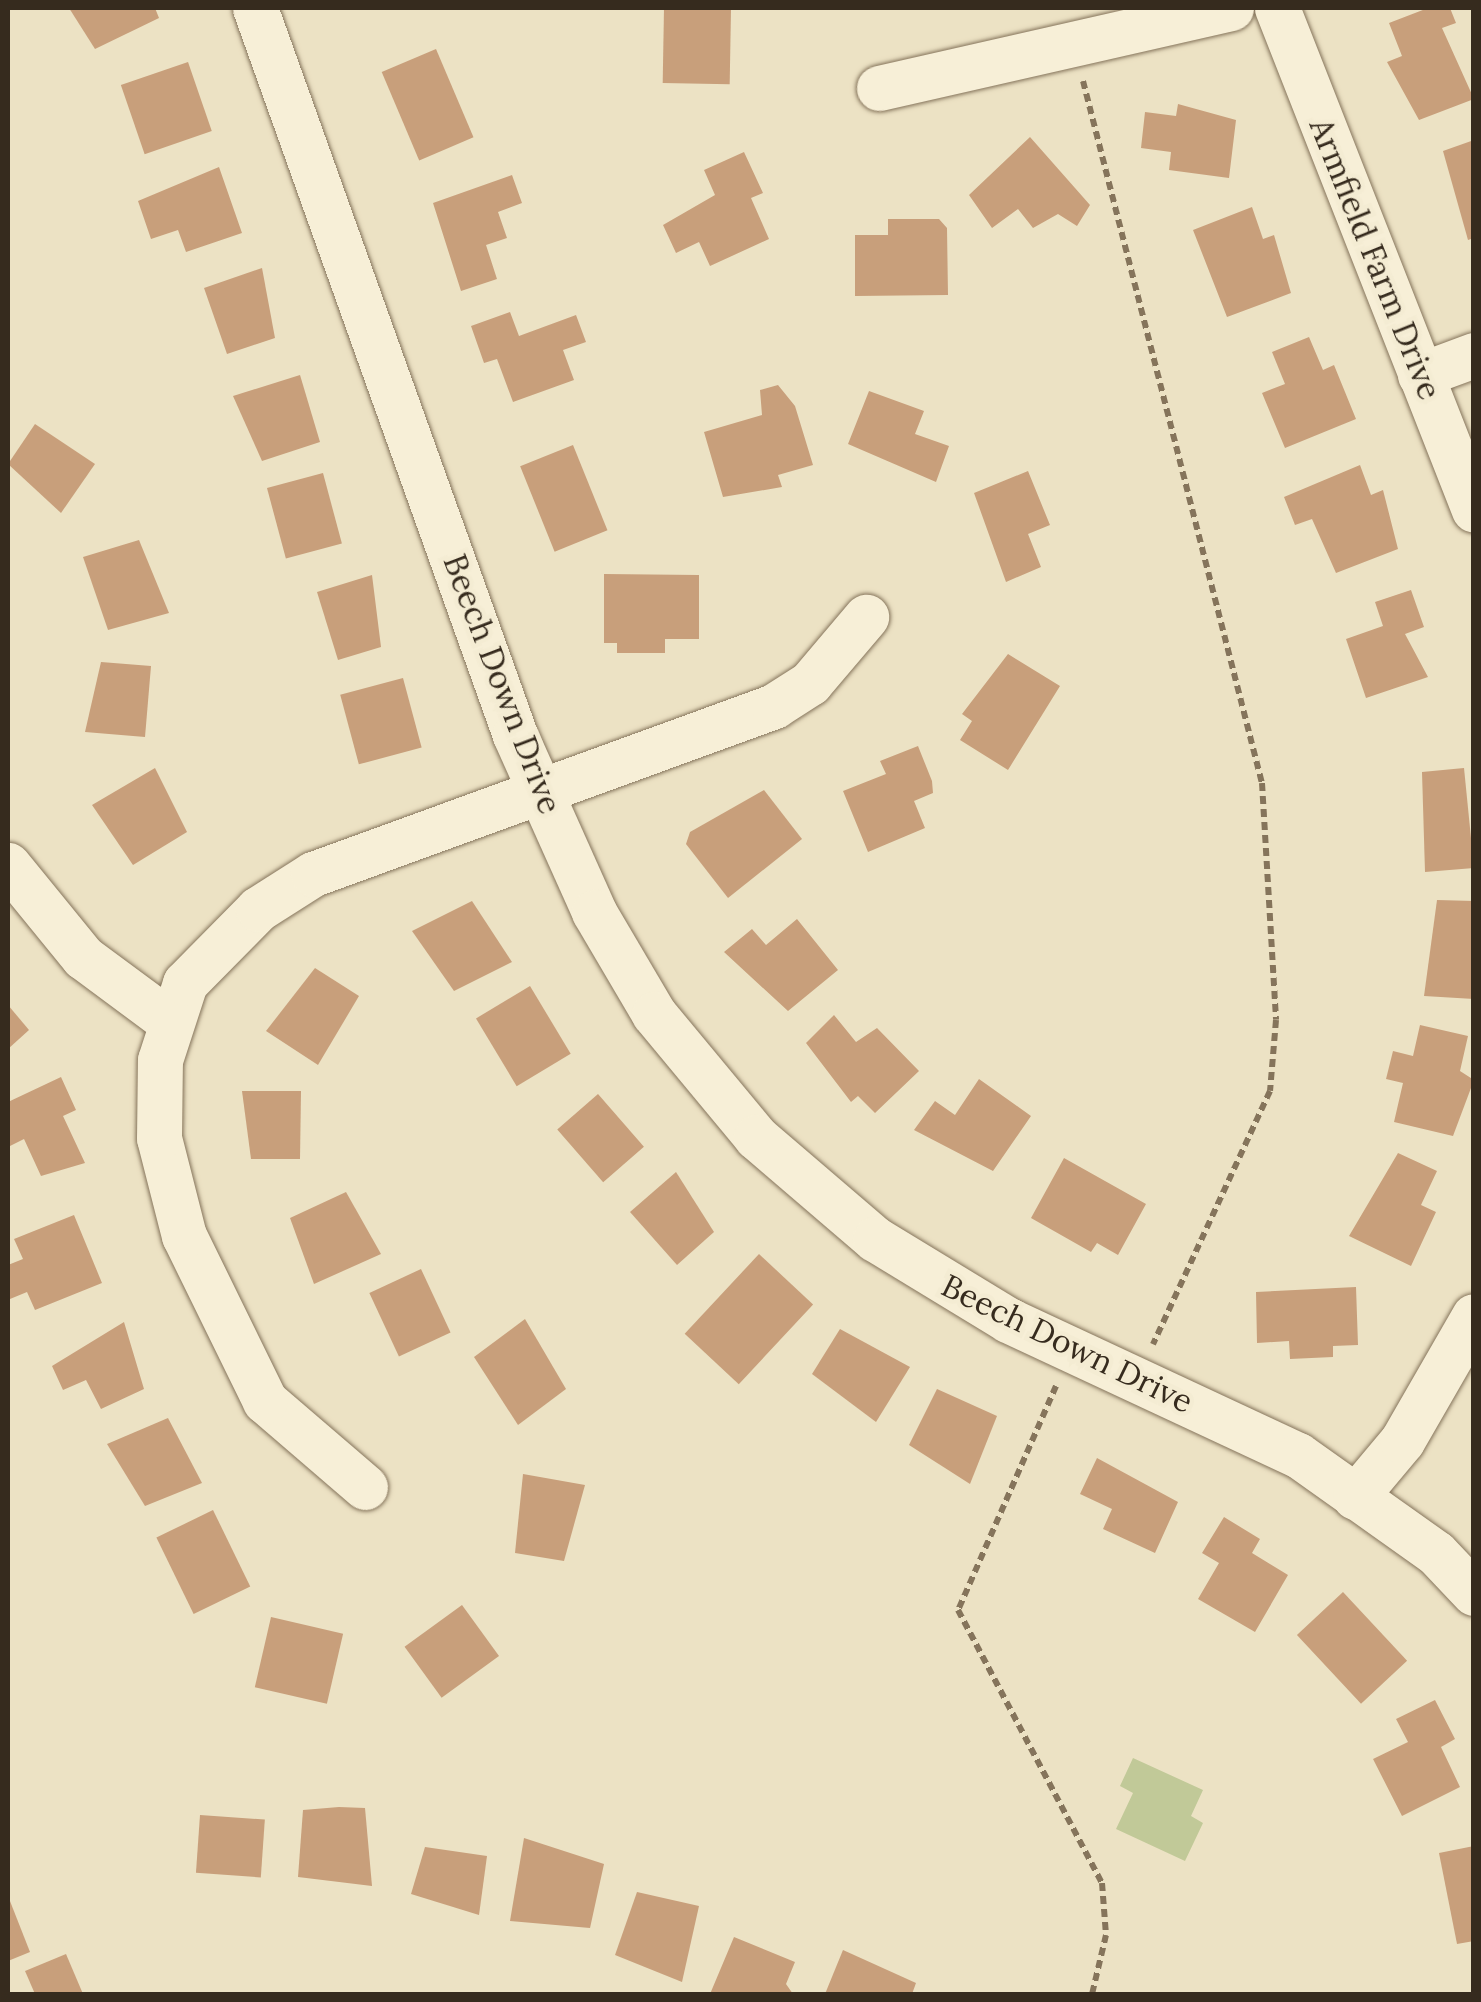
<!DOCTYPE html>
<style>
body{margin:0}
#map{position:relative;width:1481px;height:2002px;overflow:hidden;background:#ece2c4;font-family:Lora,serif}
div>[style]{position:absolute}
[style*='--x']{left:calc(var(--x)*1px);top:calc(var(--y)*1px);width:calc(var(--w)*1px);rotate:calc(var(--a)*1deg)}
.green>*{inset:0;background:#c1c998}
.building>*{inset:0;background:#c89f7b;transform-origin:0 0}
.path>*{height:6px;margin-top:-3px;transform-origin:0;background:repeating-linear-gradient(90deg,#85745b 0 8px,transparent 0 13px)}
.roads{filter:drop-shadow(0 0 2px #85745b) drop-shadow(0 0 2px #85745b)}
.minor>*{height:45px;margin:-22.5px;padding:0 22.5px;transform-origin:22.5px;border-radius:22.5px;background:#f7efd7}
span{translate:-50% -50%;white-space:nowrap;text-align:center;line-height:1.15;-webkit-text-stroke:9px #f4ecd3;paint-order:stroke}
.street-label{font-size:32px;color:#362b1e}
.frame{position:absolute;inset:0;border:10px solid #362b1e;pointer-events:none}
</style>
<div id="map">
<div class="green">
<i style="clip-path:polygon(1133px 1758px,1203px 1790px,1191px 1816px,1203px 1823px,1185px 1861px,1116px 1829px,1133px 1793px,1120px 1786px)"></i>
</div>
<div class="building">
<i style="clip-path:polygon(69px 8px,155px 8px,159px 18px,95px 49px)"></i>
<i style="left:664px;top:8px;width:67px;height:75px;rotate:1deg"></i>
<i style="clip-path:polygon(1428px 8px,1450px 8px,1456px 23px,1442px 28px,1474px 99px,1419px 120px,1387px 62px,1402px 56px,1389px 23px)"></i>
<i style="left:436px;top:49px;width:96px;height:59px;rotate:67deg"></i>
<i style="left:188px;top:62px;width:73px;height:71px;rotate:71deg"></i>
<i style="clip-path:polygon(1178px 104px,1236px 120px,1229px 178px,1169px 170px,1171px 152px,1141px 148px,1145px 112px,1176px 116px)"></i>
<i style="clip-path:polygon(1030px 137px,1090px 205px,1077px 226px,1058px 214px,1033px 228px,1018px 209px,992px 228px,969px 195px)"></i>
<i style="clip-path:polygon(1474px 140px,1474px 238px,1468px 240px,1443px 151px)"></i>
<i style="clip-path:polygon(744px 152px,763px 193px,751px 198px,769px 239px,710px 266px,699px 242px,676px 253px,663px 225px,715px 195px,704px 170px)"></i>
<i style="clip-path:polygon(219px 167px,242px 233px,186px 252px,178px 230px,151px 239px,138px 201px)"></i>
<i style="clip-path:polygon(512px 175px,522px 203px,498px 212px,507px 238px,486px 245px,497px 279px,461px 291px,433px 203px)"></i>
<i style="clip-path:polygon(1252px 207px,1263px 239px,1274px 235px,1291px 293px,1227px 317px,1193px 230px)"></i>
<i style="clip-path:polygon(888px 219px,939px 219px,947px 228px,948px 295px,855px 296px,855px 235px,888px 235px)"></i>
<i style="clip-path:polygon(262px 268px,275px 338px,227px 354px,204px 288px)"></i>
<i style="clip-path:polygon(510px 312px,519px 336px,576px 315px,586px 342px,563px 350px,574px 380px,513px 402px,497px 359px,484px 363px,471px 326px)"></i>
<i style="clip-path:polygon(1309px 337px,1323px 370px,1334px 365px,1356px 419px,1285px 448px,1262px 393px,1285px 384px,1272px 352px)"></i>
<i style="clip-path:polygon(300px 375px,320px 442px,262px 461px,233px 396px)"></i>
<i style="clip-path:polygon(778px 385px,795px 406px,813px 465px,778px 475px,782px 487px,723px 497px,704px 432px,762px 415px,760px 390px)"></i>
<i style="clip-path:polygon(869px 391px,924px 411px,915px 434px,949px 446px,936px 482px,848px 444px)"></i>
<i style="clip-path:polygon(35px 424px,95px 464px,61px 513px,8px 464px)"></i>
<i style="left:573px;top:445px;width:92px;height:57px;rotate:68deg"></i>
<i style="clip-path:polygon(1360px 465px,1371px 495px,1383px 490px,1398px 549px,1336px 573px,1312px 519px,1295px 525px,1284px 497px)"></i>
<i style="clip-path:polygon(1028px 471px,1050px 525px,1028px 534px,1041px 567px,1006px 582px,974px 493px)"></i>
<i style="left:323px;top:473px;width:73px;height:58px;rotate:75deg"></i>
<i style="clip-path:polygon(139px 540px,169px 613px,108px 630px,83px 557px)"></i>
<i style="clip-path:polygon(604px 574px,699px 575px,699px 639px,665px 639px,665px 653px,617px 653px,617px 643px,604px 643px)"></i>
<i style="clip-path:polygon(372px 575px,381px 647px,338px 660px,317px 592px)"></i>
<i style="clip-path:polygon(1411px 590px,1424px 627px,1405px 634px,1428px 677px,1366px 698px,1346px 639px,1383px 626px,1375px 602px)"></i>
<i style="clip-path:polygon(1008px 654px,1060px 686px,1008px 770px,960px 740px,972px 721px,962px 714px)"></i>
<i style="clip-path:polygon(101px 662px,151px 666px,145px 737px,85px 732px)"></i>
<i style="left:403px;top:678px;width:72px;height:65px;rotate:75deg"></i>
<i style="clip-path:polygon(918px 746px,932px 781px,933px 793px,914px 801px,925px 828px,868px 852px,843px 791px,886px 774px,880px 761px)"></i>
<i style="clip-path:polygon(155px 768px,187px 832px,133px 865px,92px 805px)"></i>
<i style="clip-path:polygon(1464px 768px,1474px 868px,1425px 872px,1422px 772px)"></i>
<i style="clip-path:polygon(764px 790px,802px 839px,728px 898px,686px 844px,690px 832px)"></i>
<i style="clip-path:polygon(1437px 900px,1474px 901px,1474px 999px,1424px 996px)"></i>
<i style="clip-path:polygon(472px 901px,512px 962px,454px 991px,412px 931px)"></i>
<i style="clip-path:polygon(797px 919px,838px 970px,788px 1011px,724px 952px,752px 929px,766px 945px)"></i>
<i style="clip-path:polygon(315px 968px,359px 996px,318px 1065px,266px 1031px)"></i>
<i style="left:530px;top:986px;width:79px;height:63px;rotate:59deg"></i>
<i style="clip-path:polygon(8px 1005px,29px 1030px,8px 1049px)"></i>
<i style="clip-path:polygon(834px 1015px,856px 1042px,877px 1028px,919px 1071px,875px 1113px,858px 1096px,851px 1102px,806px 1043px)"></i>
<i style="clip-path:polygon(1420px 1025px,1468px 1036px,1460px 1071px,1474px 1080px,1453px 1136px,1394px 1122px,1403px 1083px,1386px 1079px,1393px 1051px,1413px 1056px)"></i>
<i style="clip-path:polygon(61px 1077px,76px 1110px,63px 1116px,85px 1163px,41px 1176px,24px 1139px,8px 1147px,8px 1102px)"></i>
<i style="clip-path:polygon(979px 1079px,1031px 1116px,993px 1171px,914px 1130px,935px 1101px,955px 1115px)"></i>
<i style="clip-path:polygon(242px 1091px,301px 1091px,300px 1159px,251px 1159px)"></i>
<i style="left:598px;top:1094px;width:70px;height:54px;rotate:49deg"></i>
<i style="clip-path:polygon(1398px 1153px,1437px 1171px,1421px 1205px,1436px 1212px,1411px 1266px,1349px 1236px)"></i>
<i style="clip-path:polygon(1064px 1158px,1146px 1204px,1118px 1255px,1097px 1243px,1091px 1252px,1031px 1218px)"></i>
<i style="clip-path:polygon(676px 1172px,714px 1232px,677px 1265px,630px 1212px)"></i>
<i style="clip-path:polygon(346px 1192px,381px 1254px,314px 1284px,290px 1218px)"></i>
<i style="clip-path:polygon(74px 1215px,102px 1283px,35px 1310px,27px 1292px,10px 1299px,8px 1265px,23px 1259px,14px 1239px)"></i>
<i style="left:759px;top:1254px;width:74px;height:109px;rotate:43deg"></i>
<i style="left:421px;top:1269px;width:70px;height:57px;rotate:65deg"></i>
<i style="clip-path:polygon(1356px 1287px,1358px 1345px,1333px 1346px,1333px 1357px,1290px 1359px,1289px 1341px,1257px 1343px,1256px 1292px)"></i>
<i style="clip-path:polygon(525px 1319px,566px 1389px,518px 1425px,474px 1357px)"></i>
<i style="clip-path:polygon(124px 1322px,144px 1389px,101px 1409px,86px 1380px,63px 1390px,52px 1366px)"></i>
<i style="clip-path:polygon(840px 1329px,910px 1367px,876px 1422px,812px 1374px)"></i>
<i style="clip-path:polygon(937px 1389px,997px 1416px,970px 1484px,909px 1445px)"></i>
<i style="clip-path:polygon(168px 1418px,202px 1483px,145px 1506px,107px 1444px)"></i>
<i style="clip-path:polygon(1097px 1458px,1178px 1502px,1155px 1553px,1103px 1529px,1112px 1509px,1080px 1494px)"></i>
<i style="clip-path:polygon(523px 1474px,585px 1485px,564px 1561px,515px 1553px)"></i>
<i style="left:213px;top:1510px;width:85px;height:63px;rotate:64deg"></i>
<i style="clip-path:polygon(1224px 1517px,1260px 1539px,1252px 1553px,1288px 1575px,1255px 1632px,1198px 1599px,1219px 1563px,1202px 1553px)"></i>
<i style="left:1343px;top:1592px;width:94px;height:63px;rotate:47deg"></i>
<i style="left:462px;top:1605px;width:63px;height:71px;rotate:54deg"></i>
<i style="left:271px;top:1617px;width:74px;height:72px;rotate:13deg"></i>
<i style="clip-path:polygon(1435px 1700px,1455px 1739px,1441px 1747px,1460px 1787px,1402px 1816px,1373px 1759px,1408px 1742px,1396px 1719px)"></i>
<i style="clip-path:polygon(339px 1807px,365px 1808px,372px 1886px,298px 1877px,303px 1810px)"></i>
<i style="left:200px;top:1815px;width:65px;height:58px;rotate:4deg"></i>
<i style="clip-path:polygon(524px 1838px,604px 1864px,590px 1928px,510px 1921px)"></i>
<i style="clip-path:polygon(1474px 1846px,1474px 1941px,1457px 1944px,1439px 1853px)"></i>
<i style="clip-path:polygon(425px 1847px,487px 1856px,479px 1915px,411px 1894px)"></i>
<i style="clip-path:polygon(637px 1892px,699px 1906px,682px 1982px,615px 1955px)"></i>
<i style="clip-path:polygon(8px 1896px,30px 1952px,8px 1961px)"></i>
<i style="clip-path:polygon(734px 1937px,795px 1962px,786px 1984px,793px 1994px,710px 1994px)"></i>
<i style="clip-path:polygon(843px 1950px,916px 1983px,912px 1994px,825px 1994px)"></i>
<i style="clip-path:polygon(66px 1954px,83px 1994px,35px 1994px,25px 1971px)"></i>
</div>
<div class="path">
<i style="--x:1083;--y:81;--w:724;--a:75.7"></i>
<i style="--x:1262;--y:783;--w:237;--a:86.6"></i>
<i style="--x:1276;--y:1020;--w:71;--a:94.8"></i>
<i style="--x:1270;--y:1091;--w:279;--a:114.8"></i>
<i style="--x:1056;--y:1386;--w:244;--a:113.6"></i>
<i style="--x:958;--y:1610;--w:309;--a:62.2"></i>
<i style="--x:1102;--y:1883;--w:52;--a:85.6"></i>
<i style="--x:1106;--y:1935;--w:61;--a:103.3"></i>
</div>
<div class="roads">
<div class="minor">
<i style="--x:255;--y:8;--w:772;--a:70.32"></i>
<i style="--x:515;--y:735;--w:194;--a:65.9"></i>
<i style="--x:594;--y:912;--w:118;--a:59.5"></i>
<i style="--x:654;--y:1014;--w:160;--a:50.3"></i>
<i style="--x:756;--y:1137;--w:157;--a:40.6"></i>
<i style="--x:875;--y:1239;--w:156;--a:31.3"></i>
<i style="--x:1008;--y:1320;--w:320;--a:25"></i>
<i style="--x:1298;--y:1455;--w:169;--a:35.4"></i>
<i style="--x:1436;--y:1553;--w:55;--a:46.5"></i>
<i style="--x:1277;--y:8;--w:539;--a:68.57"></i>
<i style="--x:879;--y:88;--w:361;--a:-12.8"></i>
<i style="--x:1420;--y:375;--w:58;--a:-20.3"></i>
<i style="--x:8;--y:865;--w:119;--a:50.8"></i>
<i style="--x:83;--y:957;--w:106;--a:36.5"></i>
<i style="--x:365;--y:1487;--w:132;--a:-139.3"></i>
<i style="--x:265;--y:1401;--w:184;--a:-116.1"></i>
<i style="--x:184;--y:1236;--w:101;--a:-104.3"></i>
<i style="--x:159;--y:1138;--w:78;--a:-89.3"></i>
<i style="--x:160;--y:1060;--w:81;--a:-72"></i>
<i style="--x:185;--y:983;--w:104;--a:-45.4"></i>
<i style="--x:258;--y:909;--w:65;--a:-32.5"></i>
<i style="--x:313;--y:874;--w:491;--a:-20"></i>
<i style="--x:774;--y:706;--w:43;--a:-32.6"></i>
<i style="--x:810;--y:683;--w:87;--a:-49.7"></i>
<i style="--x:1355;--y:1497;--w:73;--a:-50"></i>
<i style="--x:1402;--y:1441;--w:144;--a:-60.1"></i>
</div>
</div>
<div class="street-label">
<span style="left:1375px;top:259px;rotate:68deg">Armfield Farm Drive</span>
<span style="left:502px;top:684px;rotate:69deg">Beech Down Drive</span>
<span style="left:1067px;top:1344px;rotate:26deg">Beech Down Drive</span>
</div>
<div class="frame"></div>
</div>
